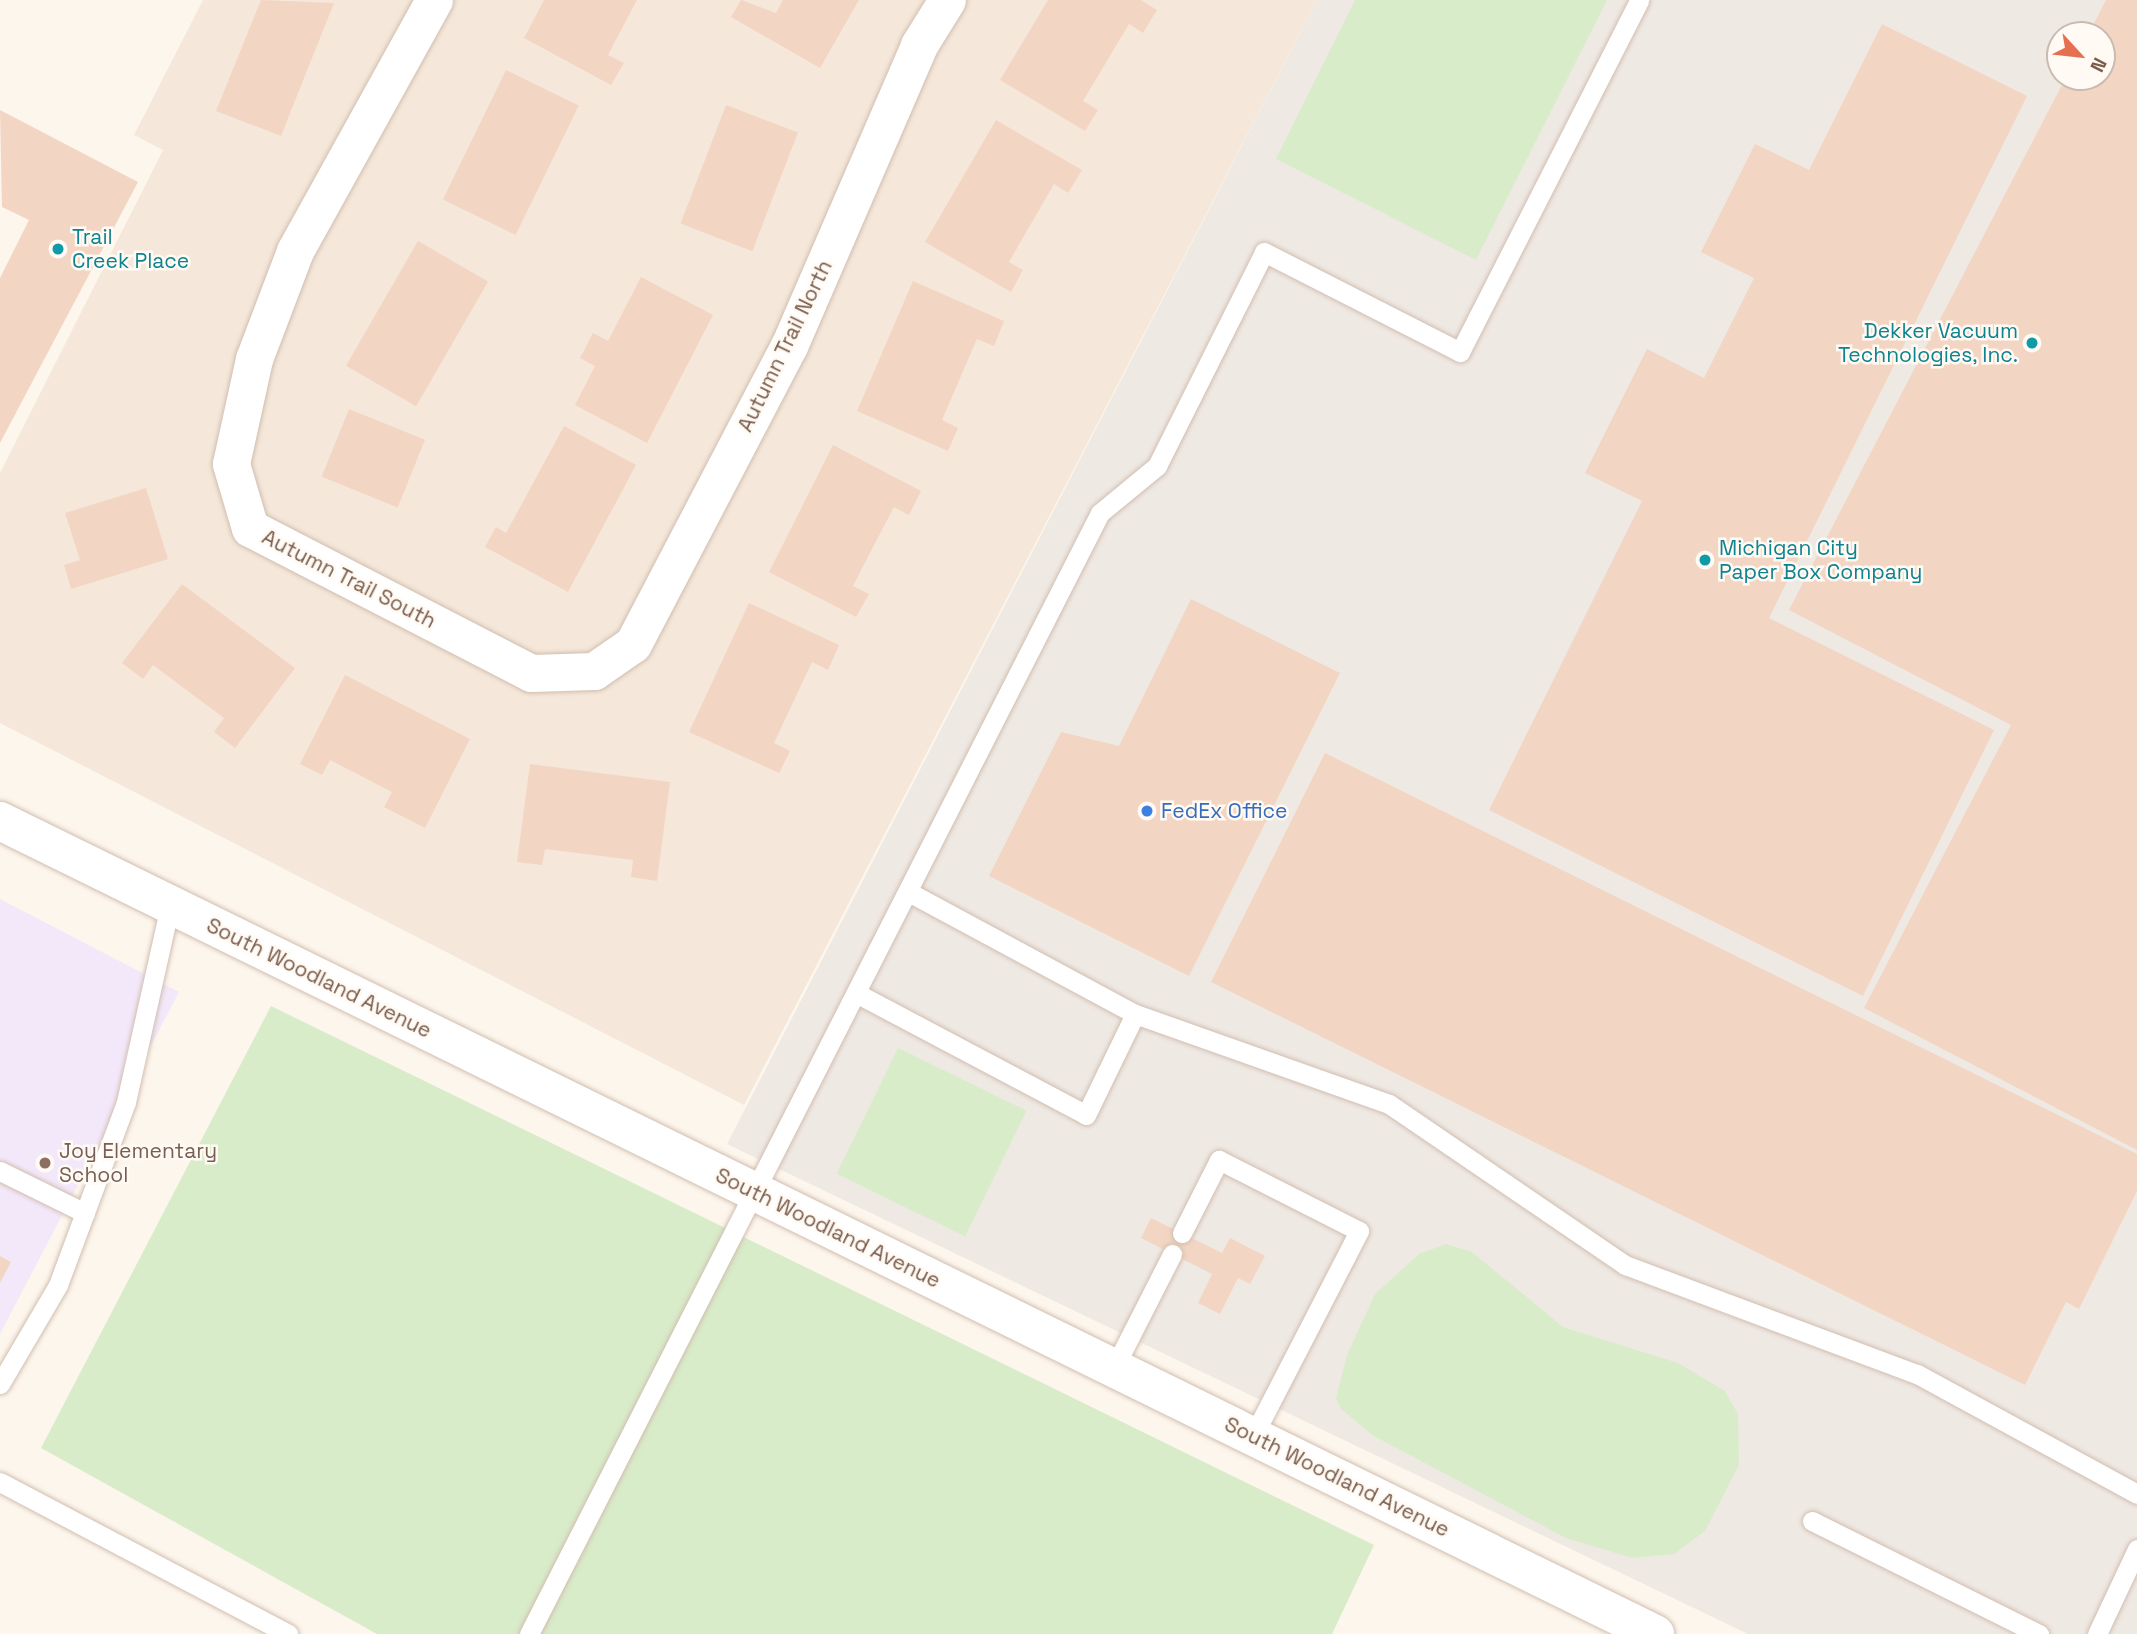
<!DOCTYPE html>
<style>
body{margin:0}
#map{position:relative;width:2137px;height:1634px;overflow:hidden;background:#fdf6ec;font-family:"Space Grotesk",sans-serif}
div>[style]{position:absolute}
[style*='--x']{left:calc(var(--x)*1px);top:calc(var(--y)*1px);width:calc(var(--w)*1px);rotate:calc(var(--a)*1deg)}
.residential>*{inset:0;background:#f5e8da}
.industrial>*{inset:0;background:#efe9e4}
.education>*{inset:0;background:#f3e8fa}
.green>*{inset:0;background:#d8ecc9;transform-origin:0 0}
.building>*{inset:0;background:#f3d5c3;transform-origin:0 0}
.roads{filter:drop-shadow(0 0 2px #d1beb0) drop-shadow(0 0 2px #d1beb0)}
.service>*{height:19px;margin:-9.5px;padding:0 9.5px;transform-origin:9.5px;border-radius:9.5px;background:#fff}
.minor>*{height:37px;margin:-18.5px;padding:0 18.5px;transform-origin:18.5px;border-radius:18.5px;background:#fff}
.tertiary>*{height:38px;margin:-19px;padding:0 19px;transform-origin:19px;border-radius:19px;background:#fff}
.dots>*{width:19px;height:19px;translate:-50% -50%;box-sizing:border-box;border:4px solid #fffaf3;border-radius:50%}
span{translate:-50% -50%;white-space:nowrap;text-align:center;line-height:1.15;-webkit-text-stroke:5px #fffaf3;paint-order:stroke}
.culture-label{font-size:21px;color:#0d838f}
.left{translate:0 -50%;text-align:left}
.right{translate:-100% -50%;text-align:right}
.street-label{font-size:21px;color:#7a5c4d}
.shop-label{font-size:21px;color:#366cbe}
.education-label{font-size:21px;color:#785e54}
.north{position:absolute;left:2046px;top:21px;width:70px;height:70px;box-sizing:border-box;background:#fffaf3;border:2px solid #cabbb1;border-radius:50%;rotate:117deg;font-size:19px;font-weight:700;line-height:28px;text-align:center;color:#7a5c4d}
.north::after{content:'';display:block;margin:auto;width:24px;height:32px;background:#e76f51;clip-path:polygon(50% 0,100% 100%,50% 72%,0 100%)}
</style>
<div id="map">
<div class="residential">
<i style="clip-path:polygon(203px 0,1317px 0,744px 1105px,0 723px,0 473px,163px 150px,134px 135px)"></i>
</div>
<div class="industrial">
<i style="clip-path:polygon(evenodd,1317px 0,2137px 0,2137px 1634px,1748px 1634px,727px 1144px,1317px 0,2060px 35px,2102px 35px,2102px 77px,2060px 77px,2060px 35px)"></i>
</div>
<div class="education">
<i style="clip-path:polygon(0 899px,179px 992px,0 1334px)"></i>
</div>
<div class="green">
<i style="clip-path:polygon(1355px 0,1607px 0,1476px 260px,1276px 159px)"></i>
<i style="clip-path:polygon(271px 1006px,1374px 1545px,1332px 1634px,377px 1634px,41px 1448px)"></i>
<i style="left:898px;top:1048px;width:143px;height:140px;rotate:26deg"></i>
<i style="clip-path:polygon(1446px 1244px,1472px 1252px,1563px 1327px,1678px 1363px,1725px 1391px,1738px 1414px,1739px 1465px,1705px 1531px,1674px 1554px,1632px 1558px,1566px 1538px,1372px 1435px,1341px 1409px,1336px 1398px,1347px 1355px,1375px 1294px,1419px 1254px)"></i>
</div>
<div class="building">
<i style="clip-path:polygon(261px 0,334px 3px,281px 136px,216px 111px)"></i>
<i style="clip-path:polygon(544px 0,637px 0,608px 55px,624px 63px,611px 85px,524px 38px)"></i>
<i style="clip-path:polygon(741px 0,776px 13px,783px 0,859px 0,820px 68px,731px 17px)"></i>
<i style="clip-path:polygon(1048px 0,1141px 0,1157px 10px,1143px 33px,1129px 24px,1083px 101px,1098px 110px,1085px 131px,1000px 80px)"></i>
<i style="clip-path:polygon(2106px 0,2137px 0,2137px 1150px,1864px 1008px,2011px 725px,1789px 610px,2066px 77px,2102px 77px,2102px 35px,2088px 35px)"></i>
<i style="clip-path:polygon(1882px 24px,2027px 96px,1769px 618px,1994px 730px,1863px 996px,1489px 810px,1642px 501px,1585px 473px,1647px 349px,1704px 378px,1754px 278px,1701px 252px,1755px 144px,1809px 170px)"></i>
<i style="left:506px;top:70px;width:81px;height:144px;rotate:26deg"></i>
<i style="left:726px;top:105px;width:77px;height:127px;rotate:21deg"></i>
<i style="clip-path:polygon(0 110px,138px 182px,0 443px,0 278px,29px 220px,2px 207px)"></i>
<i style="clip-path:polygon(996px 120px,1082px 170px,1068px 193px,1054px 184px,1009px 262px,1023px 270px,1011px 292px,925px 242px)"></i>
<i style="left:418px;top:241px;width:81px;height:144px;rotate:30deg"></i>
<i style="clip-path:polygon(641px 277px,713px 315px,647px 443px,575px 405px,595px 366px,580px 358px,593px 333px,608px 341px)"></i>
<i style="clip-path:polygon(913px 281px,1004px 321px,994px 346px,977px 339px,942px 420px,958px 428px,948px 451px,857px 411px)"></i>
<i style="left:349px;top:409px;width:82px;height:73px;rotate:22deg"></i>
<i style="clip-path:polygon(564px 426px,636px 465px,568px 592px,485px 547px,496px 527px,506px 533px)"></i>
<i style="clip-path:polygon(833px 445px,921px 491px,909px 515px,894px 507px,873px 547px,853px 586px,869px 594px,856px 617px,769px 572px)"></i>
<i style="clip-path:polygon(146px 488px,168px 559px,71px 589px,64px 565px,80px 560px,65px 513px)"></i>
<i style="clip-path:polygon(182px 584px,295px 668px,235px 748px,214px 732px,224px 718px,153px 665px,143px 679px,122px 663px)"></i>
<i style="clip-path:polygon(1191px 599px,1340px 673px,1189px 976px,989px 876px,1061px 732px,1119px 746px)"></i>
<i style="clip-path:polygon(749px 603px,839px 645px,828px 670px,812px 662px,774px 743px,790px 751px,779px 773px,689px 732px)"></i>
<i style="clip-path:polygon(345px 675px,470px 739px,425px 828px,384px 807px,392px 792px,330px 760px,322px 775px,300px 764px)"></i>
<i style="clip-path:polygon(1325px 753px,2137px 1154px,2137px 1191px,2079px 1309px,2066px 1302px,2025px 1385px,1211px 982px)"></i>
<i style="clip-path:polygon(530px 764px,670px 782px,657px 881px,631px 877px,633px 860px,545px 849px,542px 865px,517px 862px)"></i>
<i style="clip-path:polygon(1151px 1218px,1222px 1253px,1230px 1238px,1265px 1256px,1250px 1284px,1238px 1278px,1220px 1314px,1198px 1303px,1212px 1274px,1141px 1238px)"></i>
<i style="clip-path:polygon(0 1256px,11px 1262px,0 1283px)"></i>
</div>
<div class="roads">
<div class="service">
<i style="--x:856;--y:993;--w:260;--a:27.9"></i>
<i style="--x:1086;--y:1115;--w:112;--a:-64.1"></i>
<i style="--x:1135;--y:1014;--w:258;--a:-151.7"></i>
<i style="--x:1135;--y:1014;--w:269;--a:19.5"></i>
<i style="--x:1389;--y:1104;--w:286;--a:34.3"></i>
<i style="--x:1625;--y:1265;--w:312;--a:20.5"></i>
<i style="--x:1917;--y:1374;--w:251;--a:28.6"></i>
<i style="--x:0;--y:1171;--w:95;--a:26.3"></i>
<i style="--x:1182;--y:1233;--w:82;--a:-63.1"></i>
<i style="--x:1219;--y:1160;--w:157;--a:26.9"></i>
<i style="--x:1359;--y:1231;--w:231;--a:117.3"></i>
<i style="--x:1114;--y:1368;--w:128;--a:-63"></i>
<i style="--x:0;--y:1384;--w:115;--a:-59.6"></i>
<i style="--x:58;--y:1285;--w:195;--a:-69.6"></i>
<i style="--x:126;--y:1102;--w:202;--a:-77.4"></i>
<i style="--x:0;--y:1482;--w:326;--a:27.8"></i>
<i style="--x:1812;--y:1521;--w:254;--a:26.5"></i>
<i style="--x:529;--y:1634;--w:1258;--a:-63.01"></i>
<i style="--x:1100;--y:513;--w:74;--a:-39.5"></i>
<i style="--x:1157;--y:466;--w:239;--a:-63.4"></i>
<i style="--x:1264;--y:252;--w:220;--a:27"></i>
<i style="--x:1460;--y:352;--w:395;--a:-63"></i>
<i style="--x:2097;--y:1634;--w:94;--a:-64.8"></i>
</div>
<div class="minor">
<i style="--x:434;--y:0;--w:287;--a:119"></i>
<i style="--x:295;--y:251;--w:116;--a:110.8"></i>
<i style="--x:254;--y:359;--w:107;--a:102.4"></i>
<i style="--x:231;--y:464;--w:67;--a:73.5"></i>
<i style="--x:250;--y:528;--w:316;--a:27.3"></i>
<i style="--x:531;--y:673;--w:63;--a:-1.8"></i>
<i style="--x:594;--y:671;--w:47;--a:-34.7"></i>
<i style="--x:633;--y:644;--w:336;--a:-62.4"></i>
<i style="--x:789;--y:346;--w:328;--a:-66.6"></i>
<i style="--x:919;--y:45;--w:53;--a:-58.1"></i>
</div>
<div class="tertiary">
<i style="--x:0;--y:821;--w:1844;--a:26.16"></i>
</div>
</div>
<div class="dots">
<i style="left:58px;top:249px;background:#0f9aa8"></i>
<i style="left:2032px;top:343px;background:#0f9aa8"></i>
<i style="left:1705px;top:560px;background:#0f9aa8"></i>
<i style="left:1147px;top:811px;background:#3f7fe0"></i>
<i style="left:45px;top:1163px;background:#8d6e63"></i>
</div>
<div class="culture-label">
<span class="left" style="left:72px;top:249px">Trail<br>Creek Place</span>
<span class="right" style="left:2018px;top:343px">Dekker Vacuum<br>Technologies, Inc.</span>
<span class="left" style="left:1719px;top:560px">Michigan City<br>Paper Box Company</span>
</div>
<div class="street-label">
<span style="left:785px;top:346px;rotate:-64deg">Autumn Trail North</span>
<span style="left:349px;top:579px;rotate:27deg">Autumn Trail South</span>
<span style="left:319px;top:978px;rotate:26deg">South Woodland Avenue</span>
<span style="left:828px;top:1228px;rotate:26deg">South Woodland Avenue</span>
<span style="left:1337px;top:1477px;rotate:26deg">South Woodland Avenue</span>
</div>
<div class="shop-label">
<span class="left" style="left:1161px;top:811px">FedEx Office</span>
</div>
<div class="education-label">
<span class="left" style="left:59px;top:1163px">Joy Elementary<br>School</span>
</div>
<div class="north">N</div>
</div>
